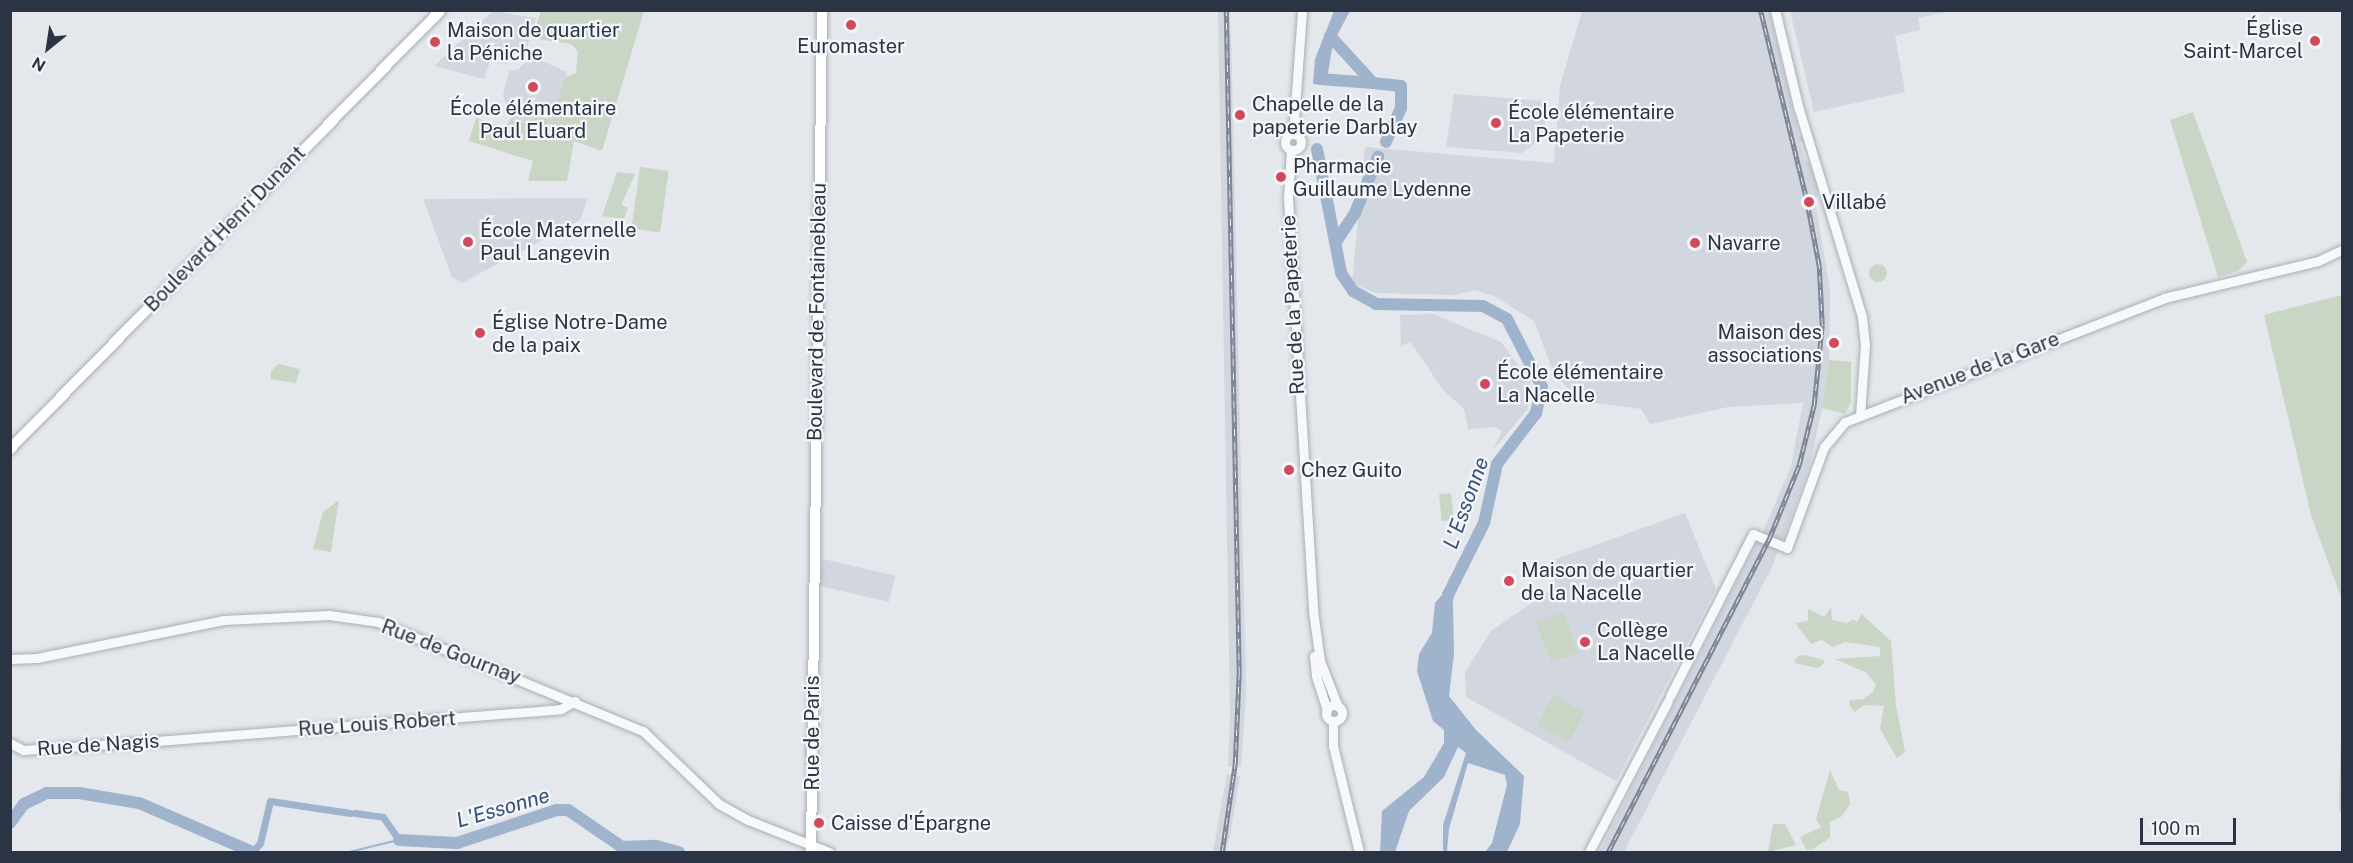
<!DOCTYPE html>
<meta charset="utf-8">
<style>
body{margin:0}
#map{position:relative;width:2353px;height:863px;overflow:hidden;background:#e4e7ec;font-family:"Public Sans",sans-serif}
div>[style]{position:absolute}
[style*='--x']{left:calc(var(--x)*1px);top:calc(var(--y)*1px);width:calc(var(--w)*1px);rotate:calc(var(--a)*1deg)}
.built>*{inset:0;background:#d2d6de;transform-origin:0 0}
.green>*{inset:0;background:#c9d6c5;transform-origin:0 0}
.round{border-radius:50%}
.water>*{inset:0;background:#9fb4cc}
.stream>*{height:2px;margin:-1px;padding:0 1px;transform-origin:1px;border-radius:1px;background:#9fb4cc}
.canal>*{height:7px;margin:-3.5px;padding:0 3.5px;transform-origin:3.5px;border-radius:3.5px;background:#9fb4cc}
.river>*{height:12px;margin:-6px;padding:0 6px;transform-origin:6px;border-radius:6px;background:#9fb4cc}
.roads{filter:drop-shadow(0 0 2px #a9aeb7) drop-shadow(0 0 2px #a9aeb7)}
.tertiary>*{height:9px;margin:-4.5px;padding:0 4.5px;transform-origin:4.5px;border-radius:4.5px;background:#f7f8fa}
.tertiary>.ring{margin:-4.5px;padding:0;box-sizing:content-box;background:none;border:9px solid #f7f8fa;border-radius:50%}
.secondary>*{height:10px;margin:-5px;padding:0 5px;transform-origin:5px;border-radius:5px;background:#fff}
.primary>*{height:10px;margin:-5px;padding:0 5px;transform-origin:5px;border-radius:5px;background:#fff}
.rail>*{height:4.5px;margin-top:-2.25px;transform-origin:0;background:repeating-linear-gradient(90deg,#f4f6f9 0 7px,#7d8696 0 14px);box-sizing:border-box;border-block:2px solid #7d8696}
.dots>*{width:16px;height:16px;translate:-50% -50%;box-sizing:border-box;border:3px solid #f4f6f9;border-radius:50%}
span{translate:-50% -50%;white-space:nowrap;text-align:center;line-height:1.15;-webkit-text-stroke:4.5px #f4f6f9;paint-order:stroke}
.poi-label{font-size:20px;color:#2b3445}
.right{translate:-100% -50%;text-align:right}
.left{translate:0 -50%;text-align:left}
.street-label{font-size:20px;color:#2b3445}
.water-label{font-size:21px;color:#34527a;font-style:italic}
.frame{position:absolute;inset:0;border:12px solid #2b3445;pointer-events:none}
.north{position:absolute;left:18px;top:18px;width:60px;height:60px;-webkit-text-stroke:4px #f4f6f9;paint-order:stroke;rotate:210deg;font-size:16px;font-weight:700;line-height:24px;text-align:center;color:#2b3445}
.north::after{content:'';display:block;margin:auto;width:21px;height:27px;background:#2b3445;clip-path:polygon(50% 0,100% 100%,50% 72%,0 100%)}
.scale{position:absolute;left:2140px;top:818px;width:96px;height:27px;box-sizing:border-box;border:3px solid #2b3445;border-top:0;padding-left:8px;font-size:18px;line-height:21px;white-space:nowrap;color:#2b3445;-webkit-text-stroke:4px #f4f6f9;paint-order:stroke}
</style>
<div id="map">
<div class="built">
<i style="clip-path:polygon(493px 11px,536px 18px,526px 52px,521px 57px,510px 53px,507px 64px,490px 62px,484px 79px,434px 66px)"></i>
<i style="clip-path:polygon(1218px 11px,1230px 11px,1232px 71px,1246px 692px,1241px 767px,1228px 766px,1230px 715px)"></i>
<i style="clip-path:polygon(1582px 11px,1769px 11px,1799px 136px,1802px 136px,1804px 142px,1800px 143px,1804px 158px,1810px 164px,1818px 193px,1815px 202px,1830px 290px,1829px 360px,1822px 408px,1810px 465px,1782px 542px,1762px 534px,1791px 466px,1803px 403px,1728px 407px,1650px 424px,1641px 409px,1581px 401px,1554px 374px,1534px 321px,1496px 297px,1475px 290px,1454px 295px,1375px 293px,1352px 283px,1365px 147px,1554px 163px,1560px 86px)"></i>
<i style="clip-path:polygon(1790px 11px,1790px 10px,1953px 11px,1918px 18px,1920px 30px,1895px 36px,1905px 92px,1814px 112px)"></i>
<i style="clip-path:polygon(531px 56px,567px 72px,552px 120px,531px 125px,511px 119px,503px 96px,509px 71px,519px 69px)"></i>
<i style="clip-path:polygon(1454px 94px,1545px 101px,1545px 136px,1522px 153px,1446px 147px)"></i>
<i style="clip-path:polygon(588px 198px,580px 220px,462px 283px,452px 277px,423px 199px)"></i>
<i style="clip-path:polygon(1433px 314px,1501px 342px,1530px 382px,1532px 394px,1527px 410px,1493px 450px,1502px 431px,1495px 427px,1468px 429px,1464px 409px,1443px 390px,1410px 341px,1401px 347px,1400px 315px)"></i>
<i style="clip-path:polygon(1685px 513px,1716px 589px,1616px 781px,1466px 697px,1465px 672px,1491px 631px,1556px 586px,1548px 562px)"></i>
<i style="clip-path:polygon(1758px 540px,1778px 551px,1772px 567px,1624px 852px,1599px 852px)"></i>
<i style="left:823px;top:559px;width:74px;height:27px;rotate:13deg"></i>
<i style="clip-path:polygon(1227px 774px,1240px 776px,1231px 830px,1226px 852px,1213px 852px)"></i>
</div>
<div class="green">
<i style="clip-path:polygon(541px 11px,644px 11px,602px 151px,574px 141px,567px 181px,528px 181px,533px 161px,469px 141px,476px 118px,504px 127px,511px 119px,531px 125px,536px 116px,552px 120px,565px 77px,576px 73px,578px 52px,571px 44px,532px 38px)"></i>
<i style="clip-path:polygon(2193px 112px,2247px 262px,2238px 271px,2218px 277px,2170px 120px)"></i>
<i style="left:640px;top:167px;width:29px;height:62px;rotate:8deg"></i>
<i style="clip-path:polygon(617px 172px,635px 174px,621px 205px,628px 208px,624px 219px,602px 216px)"></i>
<i class="round" style="left:1869px;top:264px;width:18px;height:18px"></i>
<i style="clip-path:polygon(2342px 295px,2342px 600px,2311px 515px,2264px 315px)"></i>
<i style="clip-path:polygon(1829px 360px,1851px 362px,1851px 402px,1845px 414px,1822px 408px)"></i>
<i style="clip-path:polygon(278px 364px,300px 369px,296px 383px,271px 379px,271px 371px)"></i>
<i style="left:1451px;top:493px;width:27px;height:12px;rotate:84deg"></i>
<i style="clip-path:polygon(339px 500px,331px 552px,313px 549px,323px 512px)"></i>
<i style="clip-path:polygon(1831px 608px,1832px 620px,1847px 623px,1854px 619px,1857px 623px,1861px 614px,1891px 641px,1896px 706px,1905px 752px,1897px 758px,1880px 729px,1884px 706px,1864px 705px,1855px 712px,1849px 705px,1850px 700px,1863px 699px,1873px 692px,1876px 684px,1865px 672px,1835px 659px,1880px 656px,1880px 647px,1845px 642px,1833px 647px,1822px 640px,1811px 644px,1795px 623px,1808px 621px,1808px 609px,1824px 617px)"></i>
<i style="left:1563px;top:612px;width:43px;height:29px;rotate:69deg"></i>
<i style="clip-path:polygon(1806px 655px,1823px 660px,1825px 663px,1818px 668px,1794px 663px,1798px 656px)"></i>
<i style="left:1553px;top:695px;width:36px;height:34px;rotate:28deg"></i>
<i style="clip-path:polygon(2342px 700px,2342px 812px,2339px 811px,2339px 797px)"></i>
<i style="clip-path:polygon(1830px 770px,1839px 790px,1848px 792px,1850px 804px,1841px 817px,1830px 822px,1830px 838px,1811px 850px,1806px 849px,1800px 837px,1821px 827px,1816px 819px)"></i>
<i style="clip-path:polygon(1773px 824px,1785px 824px,1796px 845px,1768px 852px)"></i>
</div>
<div class="water">
<i style="clip-path:polygon(1334px 11px,1350px 11px,1333px 43px,1326px 85px,1313px 84px,1315px 59px)"></i>
<i style="clip-path:polygon(1441px 596px,1453px 604px,1454px 654px,1449px 696px,1476px 730px,1524px 776px,1520px 824px,1507px 852px,1485px 852px,1492px 843px,1507px 785px,1505px 775px,1468px 763px,1449px 829px,1447px 852px,1443px 852px,1443px 825px,1466px 753px,1458px 747px,1444px 777px,1409px 811px,1395px 852px,1380px 852px,1382px 811px,1424px 777px,1444px 743px,1444px 730px,1433px 721px,1417px 671px,1419px 654px,1432px 633px,1435px 603px)"></i>
</div>
<div class="stream">
<i style="--x:349;--y:852;--w:51;--a:-13.5"></i>
</div>
<div class="canal">
<i style="--x:355;--y:813;--w:28;--a:8"></i>
<i style="--x:383;--y:817;--w:28;--a:55"></i>
<i style="--x:252;--y:852;--w:12;--a:-48"></i>
<i style="--x:260;--y:843;--w:43;--a:-76.6"></i>
<i style="--x:270;--y:801;--w:81;--a:8.5"></i>
</div>
<div class="river">
<i style="--x:1330;--y:36;--w:64;--a:47.5"></i>
<i style="--x:1373;--y:83;--w:28;--a:6"></i>
<i style="--x:1401;--y:86;--w:22;--a:90"></i>
<i style="--x:1401;--y:108;--w:37;--a:114"></i>
<i style="--x:1320;--y:79;--w:53;--a:4.3"></i>
<i style="--x:1317;--y:149;--w:126;--a:79"></i>
<i style="--x:1341;--y:273;--w:22;--a:56"></i>
<i style="--x:1353;--y:291;--w:26;--a:29"></i>
<i style="--x:1376;--y:304;--w:107;--a:1.1"></i>
<i style="--x:1483;--y:306;--w:27;--a:28"></i>
<i style="--x:1507;--y:319;--w:76;--a:62.8"></i>
<i style="--x:1542;--y:387;--w:27;--a:103"></i>
<i style="--x:1536;--y:413;--w:64;--a:127.4"></i>
<i style="--x:1497;--y:464;--w:60;--a:102.4"></i>
<i style="--x:1484;--y:523;--w:80;--a:116.6"></i>
<i style="--x:1448;--y:595;--w:20;--a:101"></i>
<i style="--x:1336;--y:242;--w:35;--a:-57"></i>
<i style="--x:1355;--y:213;--w:61;--a:-67.7"></i>
<i style="--x:10;--y:823;--w:24;--a:-54"></i>
<i style="--x:24;--y:804;--w:25;--a:-26"></i>
<i style="--x:47;--y:793;--w:32;--a:0"></i>
<i style="--x:79;--y:793;--w:61;--a:9.5"></i>
<i style="--x:139;--y:803;--w:123;--a:23.4"></i>
<i style="--x:399;--y:840;--w:58;--a:3"></i>
<i style="--x:457;--y:843;--w:105;--a:-18.3"></i>
<i style="--x:557;--y:810;--w:11;--a:0"></i>
<i style="--x:568;--y:810;--w:65;--a:34.4"></i>
<i style="--x:622;--y:847;--w:34;--a:-2"></i>
<i style="--x:656;--y:846;--w:24;--a:15"></i>
</div>
<div class="roads">
<div class="tertiary">
<i style="--x:1775;--y:10;--w:99;--a:76.5"></i>
<i style="--x:1798;--y:106;--w:220;--a:73.1"></i>
<i style="--x:1862;--y:317;--w:27;--a:84"></i>
<i style="--x:1865;--y:344;--w:72;--a:94"></i>
<i class="ring" style="left:1285px;top:134px;width:7px;height:7px"></i>
<i style="--x:1293;--y:134;--w:124;--a:-85.8"></i>
<i style="--x:1291;--y:150;--w:48;--a:93.6"></i>
<i style="--x:1288;--y:198;--w:414;--a:86.5"></i>
<i style="--x:1313;--y:611;--w:50;--a:82"></i>
<i style="--x:1320;--y:661;--w:49;--a:68.6"></i>
<i style="--x:1314;--y:656;--w:20;--a:84"></i>
<i style="--x:1316;--y:676;--w:36;--a:72"></i>
<i style="--x:10;--y:659;--w:27;--a:-2"></i>
<i style="--x:37;--y:658;--w:190;--a:-11.5"></i>
<i style="--x:223;--y:620;--w:106;--a:-2.7"></i>
<i style="--x:329;--y:615;--w:49;--a:8.1"></i>
<i style="--x:378;--y:622;--w:287;--a:22.4"></i>
<i style="--x:643;--y:731;--w:105;--a:43.8"></i>
<i style="--x:719;--y:804;--w:33;--a:29"></i>
<i style="--x:748;--y:820;--w:87;--a:21.6"></i>
<i style="--x:1670;--y:696;--w:182;--a:-62.9"></i>
<i style="--x:1753;--y:534;--w:37;--a:22"></i>
<i style="--x:1787;--y:548;--w:108;--a:-69.9"></i>
<i style="--x:1824;--y:447;--w:33;--a:-50"></i>
<i style="--x:1845;--y:422;--w:342;--a:-21.2"></i>
<i style="--x:2164;--y:298;--w:158;--a:-13.5"></i>
<i style="--x:2318;--y:261;--w:26;--a:-25"></i>
<i class="ring" style="left:1326px;top:705px;width:7px;height:7px"></i>
<i style="--x:1333;--y:721;--w:25;--a:90"></i>
<i style="--x:1333;--y:746;--w:109;--a:76.2"></i>
<i style="--x:10;--y:743;--w:15;--a:28"></i>
<i style="--x:23;--y:750;--w:134;--a:-3.8"></i>
<i style="--x:157;--y:741;--w:405;--a:-4.5"></i>
<i style="--x:561;--y:709;--w:16;--a:-30"></i>
<i style="--x:1589;--y:852;--w:170;--a:-62.4"></i>
</div>
<div class="secondary">
<i style="--x:10;--y:449;--w:615;--a:-45.53"></i>
</div>
<div class="primary">
<i style="--x:811;--y:852;--w:842;--a:-89.25"></i>
</div>
</div>
<div class="rail">
<i style="--x:1222;--y:852;--w:89;--a:-81.6"></i>
<i style="--x:1235;--y:764;--w:90;--a:-87.5"></i>
<i style="--x:1239;--y:674;--w:664;--a:-91.12"></i>
<i style="--x:1608;--y:852;--w:352;--a:-62.8"></i>
<i style="--x:1769;--y:539;--w:80;--a:-67.9"></i>
<i style="--x:1799;--y:465;--w:62;--a:-76"></i>
<i style="--x:1814;--y:405;--w:80;--a:-84.3"></i>
<i style="--x:1822;--y:325;--w:59;--a:-92.9"></i>
<i style="--x:1819;--y:266;--w:69;--a:-100.8"></i>
<i style="--x:1806;--y:198;--w:194;--a:-103.7"></i>
</div>
<div class="dots">
<i style="left:851px;top:25px;background:#d1495b"></i>
<i style="left:2315px;top:41px;background:#d1495b"></i>
<i style="left:435px;top:42px;background:#d1495b"></i>
<i style="left:533px;top:87px;background:#d1495b"></i>
<i style="left:1240px;top:115px;background:#d1495b"></i>
<i style="left:1496px;top:123px;background:#d1495b"></i>
<i style="left:1281px;top:177px;background:#d1495b"></i>
<i style="left:1809px;top:202px;background:#d1495b"></i>
<i style="left:468px;top:242px;background:#d1495b"></i>
<i style="left:1695px;top:243px;background:#d1495b"></i>
<i style="left:480px;top:333px;background:#d1495b"></i>
<i style="left:1834px;top:343px;background:#d1495b"></i>
<i style="left:1485px;top:384px;background:#d1495b"></i>
<i style="left:1289px;top:470px;background:#d1495b"></i>
<i style="left:1509px;top:581px;background:#d1495b"></i>
<i style="left:1585px;top:642px;background:#d1495b"></i>
<i style="left:819px;top:823px;background:#d1495b"></i>
</div>
<div class="poi-label">
<span class="right" style="left:2303px;top:40px">Église<br>Saint-Marcel</span>
<span class="left" style="left:447px;top:42px">Maison de quartier<br>la Péniche</span>
<span style="left:851px;top:46px">Euromaster</span>
<span class="left" style="left:1252px;top:116px">Chapelle de la<br>papeterie Darblay</span>
<span style="left:533px;top:120px">École élémentaire<br>Paul Eluard</span>
<span class="left" style="left:1508px;top:124px">École élémentaire<br>La Papeterie</span>
<span class="left" style="left:1293px;top:178px">Pharmacie<br>Guillaume Lydenne</span>
<span class="left" style="left:1822px;top:202px">Villabé</span>
<span class="left" style="left:480px;top:242px">École Maternelle<br>Paul Langevin</span>
<span class="left" style="left:1707px;top:243px">Navarre</span>
<span class="left" style="left:492px;top:334px">Église Notre-Dame<br>de la paix</span>
<span class="right" style="left:1822px;top:344px">Maison des<br>associations</span>
<span class="left" style="left:1497px;top:384px">École élémentaire<br>La Nacelle</span>
<span class="left" style="left:1301px;top:470px">Chez Guito</span>
<span class="left" style="left:1521px;top:582px">Maison de quartier<br>de la Nacelle</span>
<span class="left" style="left:1597px;top:642px">Collège<br>La Nacelle</span>
<span class="left" style="left:831px;top:823px">Caisse d'Épargne</span>
</div>
<div class="street-label">
<span style="left:225px;top:229px;rotate:-46deg">Boulevard Henri Dunant</span>
<span style="left:1293px;top:305px;rotate:-93deg">Rue de la Papeterie</span>
<span style="left:817px;top:312px;rotate:-89deg">Boulevard de Fontainebleau</span>
<span style="left:1980px;top:368px;rotate:-21deg">Avenue de la Gare</span>
<span style="left:451px;top:652px;rotate:21deg">Rue de Gournay</span>
<span style="left:377px;top:724px;rotate:-4deg">Rue Louis Robert</span>
<span style="left:812px;top:733px;rotate:-90deg">Rue de Paris</span>
<span style="left:98px;top:745px;rotate:-4deg">Rue de Nagis</span>
</div>
<div class="water-label">
<span style="left:1466px;top:503px;rotate:-70deg">L'Essonne</span>
<span style="left:503px;top:808px;rotate:-16deg">L'Essonne</span>
</div>
<div class="frame"></div>
<div class="north">N</div>
<div class="scale">100 m</div>
</div>
